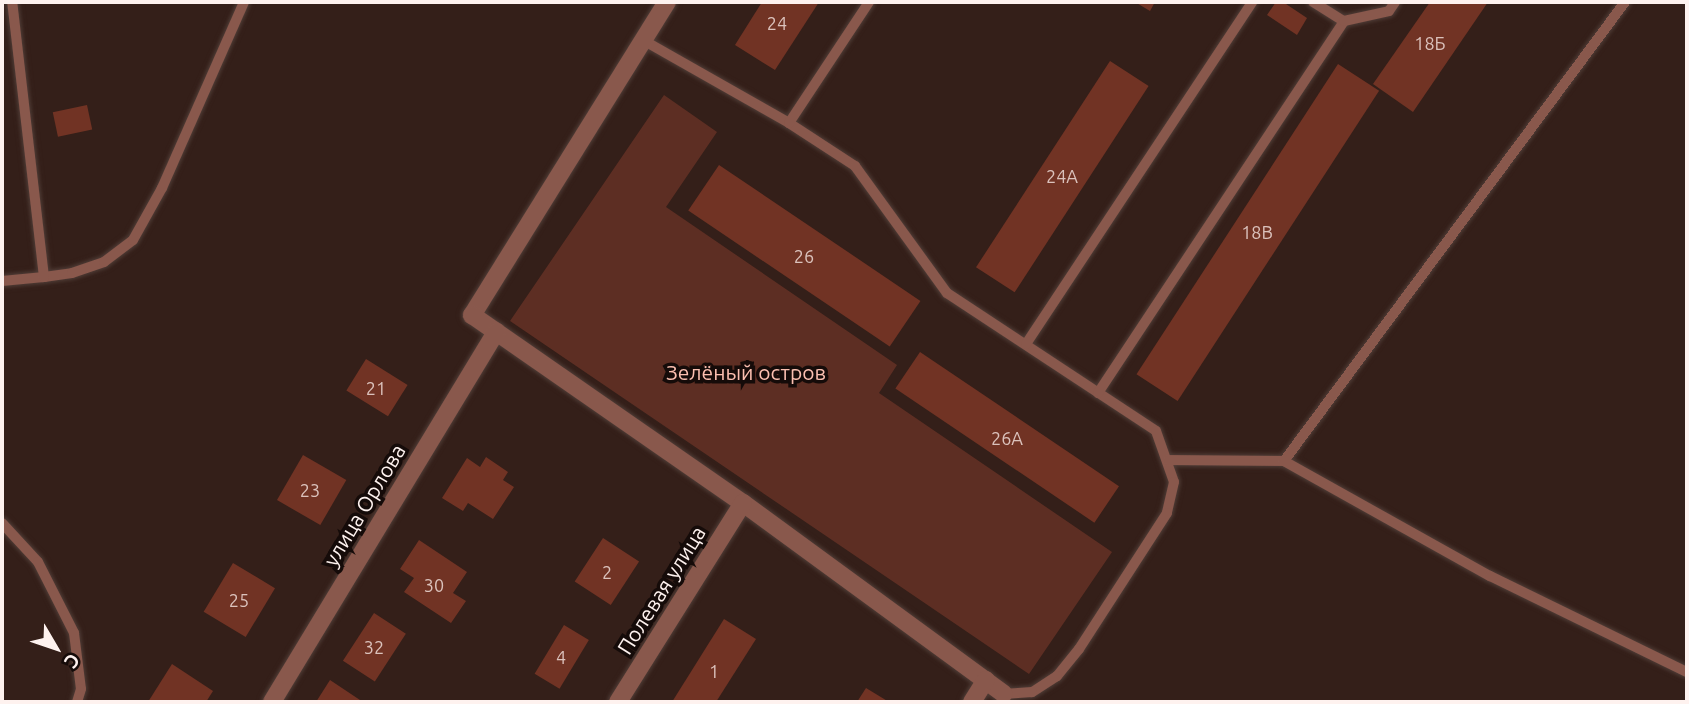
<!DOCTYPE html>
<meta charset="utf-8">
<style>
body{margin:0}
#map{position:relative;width:1689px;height:704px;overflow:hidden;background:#341f19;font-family:Ubuntu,sans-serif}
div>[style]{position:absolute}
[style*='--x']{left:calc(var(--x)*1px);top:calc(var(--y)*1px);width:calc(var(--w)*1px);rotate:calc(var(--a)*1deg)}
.green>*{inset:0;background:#5d2e23}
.building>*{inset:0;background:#713324;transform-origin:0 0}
.roads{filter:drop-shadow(0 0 2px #503d37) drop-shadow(0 0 2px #503d37)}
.lane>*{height:10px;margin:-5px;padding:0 5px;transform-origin:5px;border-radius:5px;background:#89584c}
.street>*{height:18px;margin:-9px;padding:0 9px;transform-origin:9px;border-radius:9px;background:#89584c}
span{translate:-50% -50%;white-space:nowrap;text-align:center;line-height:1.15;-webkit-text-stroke:7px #150b09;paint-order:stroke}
.number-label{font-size:18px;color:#dbc2bc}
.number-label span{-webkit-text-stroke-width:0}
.park-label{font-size:21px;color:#fbbfb0}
.street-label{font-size:21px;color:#fef2ef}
.frame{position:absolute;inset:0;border:4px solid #fef2ef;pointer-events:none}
.north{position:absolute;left:21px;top:613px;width:70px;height:70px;-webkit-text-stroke:5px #150b09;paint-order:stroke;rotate:129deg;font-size:19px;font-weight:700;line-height:28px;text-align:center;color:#fef2ef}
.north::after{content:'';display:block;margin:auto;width:24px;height:32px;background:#fef2ef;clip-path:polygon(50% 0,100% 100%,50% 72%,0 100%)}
</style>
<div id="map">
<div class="green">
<i style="clip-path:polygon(664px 95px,717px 132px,666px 207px,897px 365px,879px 393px,1112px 552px,1029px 674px,510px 321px)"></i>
</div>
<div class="building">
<i style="clip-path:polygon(762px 2px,819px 2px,775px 70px,735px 45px)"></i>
<i style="clip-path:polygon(1135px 2px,1155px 2px,1150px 11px)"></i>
<i style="clip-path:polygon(1276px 2px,1283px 2px,1307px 18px,1297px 35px,1267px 15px)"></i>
<i style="clip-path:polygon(1430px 2px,1488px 2px,1413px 112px,1373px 84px)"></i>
<i style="left:1110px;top:61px;width:46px;height:246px;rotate:33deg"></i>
<i style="left:1338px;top:64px;width:49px;height:370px;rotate:33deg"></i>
<i style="left:87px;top:105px;width:25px;height:35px;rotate:78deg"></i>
<i style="left:719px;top:165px;width:243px;height:55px;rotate:34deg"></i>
<i style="left:920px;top:352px;width:240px;height:44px;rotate:34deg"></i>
<i style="left:366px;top:359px;width:49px;height:37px;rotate:32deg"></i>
<i style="left:303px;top:455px;width:50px;height:52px;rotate:30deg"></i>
<i style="clip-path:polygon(486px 457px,508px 472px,503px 480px,514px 487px,493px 519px,468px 503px,463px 511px,442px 498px,467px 458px,480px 467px)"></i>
<i style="left:603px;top:538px;width:43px;height:52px;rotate:33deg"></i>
<i style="clip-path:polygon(419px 540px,467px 572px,453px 593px,466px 601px,451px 623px,404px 592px,414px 578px,400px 569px)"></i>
<i style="left:233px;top:563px;width:49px;height:57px;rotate:31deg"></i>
<i style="left:374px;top:613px;width:38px;height:57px;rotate:33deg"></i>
<i style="clip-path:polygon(724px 619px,756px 639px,716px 702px,672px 702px)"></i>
<i style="left:564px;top:625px;width:29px;height:57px;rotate:31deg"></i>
<i style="clip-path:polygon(172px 664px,213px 691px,206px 702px,148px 702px)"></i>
<i style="clip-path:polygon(330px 680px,363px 702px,316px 702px)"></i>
<i style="clip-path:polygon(866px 688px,889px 702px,857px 702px)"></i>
</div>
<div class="roads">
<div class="lane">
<i style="--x:1313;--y:2;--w:36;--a:32"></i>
<i style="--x:643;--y:40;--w:168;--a:29.6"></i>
<i style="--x:789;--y:123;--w:79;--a:33.1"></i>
<i style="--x:855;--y:166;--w:157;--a:54.1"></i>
<i style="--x:947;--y:293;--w:250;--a:33.4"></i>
<i style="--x:1156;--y:431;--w:54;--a:70.6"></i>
<i style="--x:1174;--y:482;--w:32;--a:103"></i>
<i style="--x:1167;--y:513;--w:162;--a:122.9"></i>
<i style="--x:1079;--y:649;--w:35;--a:129"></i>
<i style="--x:1057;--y:676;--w:30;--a:147"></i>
<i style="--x:1032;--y:692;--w:28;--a:176"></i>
<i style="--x:789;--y:123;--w:145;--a:-56.5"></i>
<i style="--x:44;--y:277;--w:28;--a:-8"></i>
<i style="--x:72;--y:273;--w:34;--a:-19"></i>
<i style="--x:104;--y:262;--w:36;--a:-37"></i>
<i style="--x:133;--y:240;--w:60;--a:-60.9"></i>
<i style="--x:162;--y:188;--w:203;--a:-66.2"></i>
<i style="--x:2;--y:281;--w:42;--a:-5.4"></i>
<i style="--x:44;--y:277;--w:277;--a:-96.6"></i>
<i style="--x:1026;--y:344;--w:410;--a:-56.5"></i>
<i style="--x:1098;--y:393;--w:446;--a:-56.5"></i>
<i style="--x:1344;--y:21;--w:46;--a:-12.5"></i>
<i style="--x:1389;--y:11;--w:11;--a:-56"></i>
<i style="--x:1168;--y:460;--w:116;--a:0.5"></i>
<i style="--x:1284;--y:461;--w:236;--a:29.2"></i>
<i style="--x:1490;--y:576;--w:219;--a:26"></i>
<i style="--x:1284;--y:461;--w:572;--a:-53.39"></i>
<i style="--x:2;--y:523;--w:53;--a:47.3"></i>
<i style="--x:38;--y:562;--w:80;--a:63.1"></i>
<i style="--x:74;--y:633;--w:56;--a:82.9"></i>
<i style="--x:81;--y:689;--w:14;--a:107"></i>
</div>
<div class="street">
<i style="--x:667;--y:2;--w:369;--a:121.9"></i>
<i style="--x:472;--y:315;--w:330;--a:34.8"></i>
<i style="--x:743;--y:503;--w:323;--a:36.2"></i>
<i style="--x:272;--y:702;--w:433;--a:-58.8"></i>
<i style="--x:618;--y:702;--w:235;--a:-57.9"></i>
<i style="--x:972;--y:702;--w:26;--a:-58"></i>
</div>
</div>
<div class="number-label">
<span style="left:777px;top:23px">24</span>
<span style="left:1430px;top:43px">18Б</span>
<span style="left:1062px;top:176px">24А</span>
<span style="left:1257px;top:232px">18В</span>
<span style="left:804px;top:256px">26</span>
<span style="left:376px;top:388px">21</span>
<span style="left:1007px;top:438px">26А</span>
<span style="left:310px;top:490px">23</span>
<span style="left:607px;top:572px">2</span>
<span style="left:434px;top:585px">30</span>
<span style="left:239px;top:600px">25</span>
<span style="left:374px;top:647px">32</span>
<span style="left:561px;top:657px">4</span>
<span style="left:714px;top:671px">1</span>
</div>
<div class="park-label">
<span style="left:746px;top:372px">Зелёный остров</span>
</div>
<div class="street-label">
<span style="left:364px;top:505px;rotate:-59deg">улица Орлова</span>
<span style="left:661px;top:590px;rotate:-58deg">Полевая улица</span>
</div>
<div class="frame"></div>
<div class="north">С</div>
</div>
